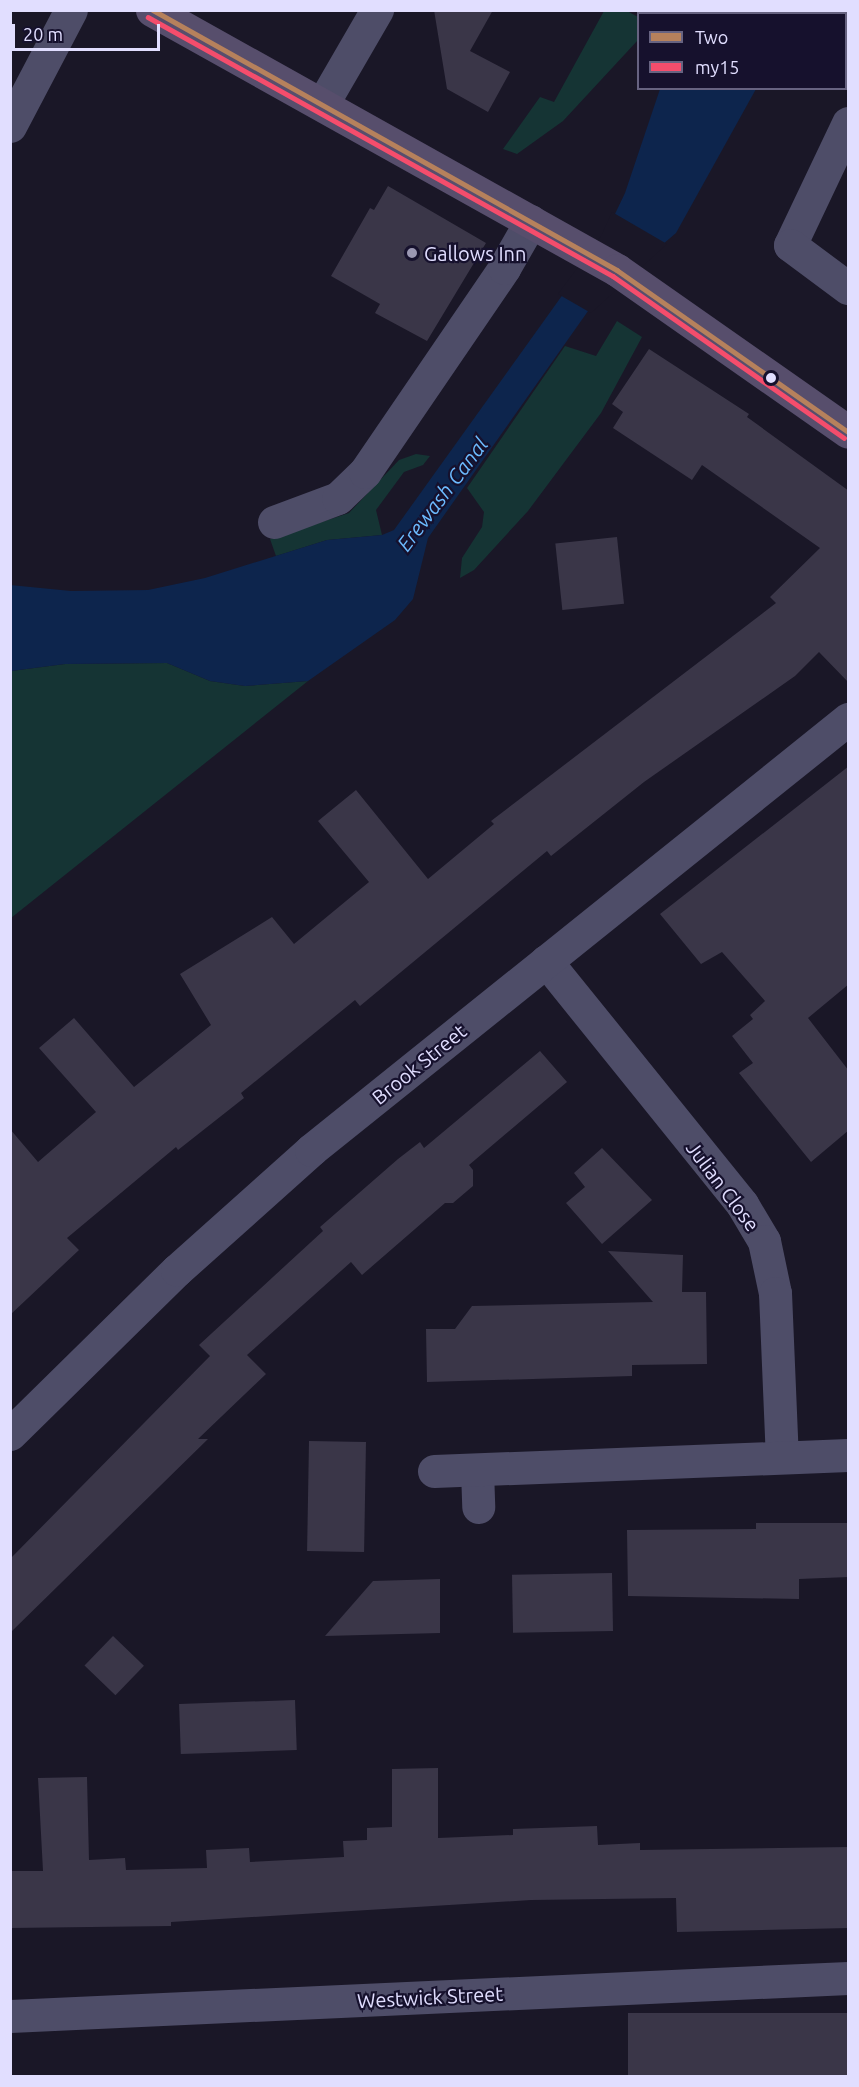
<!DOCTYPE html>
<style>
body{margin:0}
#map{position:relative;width:859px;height:2087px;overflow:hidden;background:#1a1727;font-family:Ubuntu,sans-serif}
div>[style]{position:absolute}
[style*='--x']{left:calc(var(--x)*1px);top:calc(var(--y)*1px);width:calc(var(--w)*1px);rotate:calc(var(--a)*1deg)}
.green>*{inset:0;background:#153434}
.water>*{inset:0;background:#0d254d}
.pier>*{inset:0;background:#1a1727}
.building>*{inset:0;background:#3a3648;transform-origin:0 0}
.minor>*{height:33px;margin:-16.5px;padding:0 16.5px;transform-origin:16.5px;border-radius:16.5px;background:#4e4d68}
.major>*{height:33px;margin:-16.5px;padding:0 16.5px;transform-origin:16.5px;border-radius:16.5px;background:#574e6c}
.bus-1>*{height:4.5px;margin:-2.25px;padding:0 2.25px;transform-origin:2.25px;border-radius:2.25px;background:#b6815c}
.bus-2>*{height:4.5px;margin:-2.25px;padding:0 2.25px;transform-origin:2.25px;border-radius:2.25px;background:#f44d6c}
.dots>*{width:16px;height:16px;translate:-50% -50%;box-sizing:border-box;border:3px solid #16112d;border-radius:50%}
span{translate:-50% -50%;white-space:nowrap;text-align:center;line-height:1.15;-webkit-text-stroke:4.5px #16112d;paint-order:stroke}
.poi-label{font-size:20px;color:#e1deff}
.left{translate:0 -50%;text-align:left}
.street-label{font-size:20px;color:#e1deff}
.water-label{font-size:21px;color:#6cbbff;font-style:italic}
.frame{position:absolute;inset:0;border:12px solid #e1deff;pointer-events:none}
.legend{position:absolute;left:637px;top:12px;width:210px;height:78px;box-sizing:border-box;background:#16112d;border:2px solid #676381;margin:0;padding:8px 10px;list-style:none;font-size:18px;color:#e1deff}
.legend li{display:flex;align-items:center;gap:12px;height:30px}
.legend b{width:30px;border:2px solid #676381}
.scale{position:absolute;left:12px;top:24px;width:148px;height:27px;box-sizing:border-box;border:3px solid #e1deff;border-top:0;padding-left:8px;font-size:18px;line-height:21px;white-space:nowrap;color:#e1deff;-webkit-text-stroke:4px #16112d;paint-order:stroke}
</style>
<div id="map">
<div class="green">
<i style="clip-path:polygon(604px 11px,627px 11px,638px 17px,638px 40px,563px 121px,517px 154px,503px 149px,540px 97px,554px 102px)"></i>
<i style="clip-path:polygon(617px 321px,642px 337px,601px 413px,528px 511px,474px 570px,460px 578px,462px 558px,482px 527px,484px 512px,467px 488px,565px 346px,596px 356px)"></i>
<i style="clip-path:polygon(416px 454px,430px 456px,423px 465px,404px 472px,376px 510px,382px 535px,327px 540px,276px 556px,270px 539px,349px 513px,399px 460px)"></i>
<i style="clip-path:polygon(167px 663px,210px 681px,245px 686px,308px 681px,11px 918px,11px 671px,65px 664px)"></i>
</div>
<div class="water">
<i style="clip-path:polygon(688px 10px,799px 10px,799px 11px,686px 13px)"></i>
<i style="clip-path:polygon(660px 89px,756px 89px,676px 233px,593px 304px,428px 538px,413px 599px,395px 620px,308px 681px,245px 686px,210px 681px,167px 663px,65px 664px,11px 671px,10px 585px,71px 591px,148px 590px,205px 578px,327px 540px,382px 535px,394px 530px,604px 237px,625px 193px)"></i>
</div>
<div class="pier">
<i style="clip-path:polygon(612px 212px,667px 244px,591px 313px,558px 294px,601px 236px)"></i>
</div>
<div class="building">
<i style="clip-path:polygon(434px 10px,493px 10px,470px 51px,510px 72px,488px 112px,447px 89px)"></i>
<i style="clip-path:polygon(388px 186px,486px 243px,427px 341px,375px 313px,380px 304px,331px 276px,370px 208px,374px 210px)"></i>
<i style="clip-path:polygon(649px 349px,749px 414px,747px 417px,849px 491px,849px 683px,819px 652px,795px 676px,644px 782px,551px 856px,547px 851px,360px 1006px,355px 1000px,241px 1093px,244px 1098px,178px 1150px,176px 1147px,67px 1238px,79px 1250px,10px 1315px,10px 1129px,38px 1162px,96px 1112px,39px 1048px,74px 1018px,134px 1087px,211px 1025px,180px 974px,272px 917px,294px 944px,369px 882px,318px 821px,356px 790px,428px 879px,494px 824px,491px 821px,776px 603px,770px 597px,820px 548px,702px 465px,692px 480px,613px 428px,623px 412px,612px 404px)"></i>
<i style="left:617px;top:537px;width:67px;height:62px;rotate:84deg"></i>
<i style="clip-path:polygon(849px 766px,849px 984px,808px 1018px,849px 1071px,849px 1130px,811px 1162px,739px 1073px,753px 1063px,732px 1036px,753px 1019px,750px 1015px,765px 1001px,722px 952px,701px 964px,660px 914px)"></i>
<i style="clip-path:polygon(540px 1051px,567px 1082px,469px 1165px,473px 1170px,473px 1186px,453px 1203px,445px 1203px,362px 1275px,351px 1262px,247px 1355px,266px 1374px,198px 1439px,208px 1439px,10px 1633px,10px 1559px,210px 1356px,199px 1345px,323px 1231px,320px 1227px,398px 1159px,420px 1142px,424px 1148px)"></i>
<i style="clip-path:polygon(602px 1148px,652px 1200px,602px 1244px,566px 1203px,585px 1187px,574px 1173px)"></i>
<i style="clip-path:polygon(608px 1251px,683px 1255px,682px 1292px,706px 1292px,707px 1364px,632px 1365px,632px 1376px,427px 1382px,426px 1329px,455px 1329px,472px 1306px,653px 1302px)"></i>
<i style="left:309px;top:1441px;width:57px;height:110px;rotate:1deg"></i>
<i style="clip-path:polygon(756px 1523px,849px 1523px,849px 1577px,799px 1579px,799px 1599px,628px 1596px,627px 1530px,756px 1529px)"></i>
<i style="left:612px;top:1573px;width:58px;height:100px;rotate:89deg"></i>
<i style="clip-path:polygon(440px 1579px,440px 1633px,325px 1636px,373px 1581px)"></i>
<i style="left:113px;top:1636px;width:43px;height:41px;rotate:44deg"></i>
<i style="left:295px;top:1700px;width:50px;height:116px;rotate:88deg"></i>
<i style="clip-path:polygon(438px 1768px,438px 1838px,513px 1835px,513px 1829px,597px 1826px,598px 1845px,640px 1843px,640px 1850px,849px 1847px,849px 1928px,677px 1932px,676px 1898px,531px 1900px,171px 1922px,171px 1926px,10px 1928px,10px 1871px,43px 1871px,38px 1778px,87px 1777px,89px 1860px,125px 1858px,126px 1870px,207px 1868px,206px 1850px,249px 1848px,250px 1862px,344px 1857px,343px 1841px,367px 1840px,367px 1828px,392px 1827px,392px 1769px)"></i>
<i style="left:849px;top:2013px;width:63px;height:221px;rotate:90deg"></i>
</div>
<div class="minor">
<i style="--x:323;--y:103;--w:108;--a:-59.9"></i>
<i style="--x:848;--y:123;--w:135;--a:115.4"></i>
<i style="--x:790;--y:245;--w:72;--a:36.6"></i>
<i style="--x:10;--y:126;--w:131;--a:-62.3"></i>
<i style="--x:274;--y:522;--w:68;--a:-20.6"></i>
<i style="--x:338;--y:498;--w:37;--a:-44"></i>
<i style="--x:365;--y:472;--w:247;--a:-55.7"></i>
<i style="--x:504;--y:268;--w:54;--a:-60.1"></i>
<i style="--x:546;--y:961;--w:312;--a:51.1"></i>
<i style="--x:742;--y:1204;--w:43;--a:59.3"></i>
<i style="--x:764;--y:1241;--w:53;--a:78.1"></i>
<i style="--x:775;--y:1293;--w:164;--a:87.6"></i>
<i style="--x:10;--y:1434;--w:234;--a:-44.5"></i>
<i style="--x:177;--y:1270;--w:180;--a:-41.8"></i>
<i style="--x:311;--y:1150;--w:689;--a:-38.75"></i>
<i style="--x:477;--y:1470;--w:37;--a:88"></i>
<i style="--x:434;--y:1471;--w:414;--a:-2.2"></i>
<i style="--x:10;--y:2016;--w:839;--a:-2.6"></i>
</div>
<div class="major">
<i style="--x:152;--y:10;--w:533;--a:29.21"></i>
<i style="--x:617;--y:270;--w:282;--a:35"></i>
</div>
<div class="bus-1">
<i style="--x:153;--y:10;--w:532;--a:29.26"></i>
<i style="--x:617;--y:270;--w:282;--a:35"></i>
</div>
<div class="bus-2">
<i style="--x:148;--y:17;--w:532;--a:29.12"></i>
<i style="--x:613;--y:276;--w:282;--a:35"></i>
</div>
<div class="dots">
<i style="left:412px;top:253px;background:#9b98b3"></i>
<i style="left:771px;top:378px;background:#e1deff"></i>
</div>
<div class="poi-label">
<span class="left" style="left:424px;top:253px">Gallows Inn</span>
</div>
<div class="street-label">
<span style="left:419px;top:1064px;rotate:-39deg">Brook Street</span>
<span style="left:723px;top:1186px;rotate:53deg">Julian Close</span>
<span style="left:430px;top:1997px;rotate:-3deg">Westwick Street</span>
</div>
<div class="water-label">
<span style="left:442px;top:494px;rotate:-53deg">Erewash Canal</span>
</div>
<div class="frame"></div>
<ul class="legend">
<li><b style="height:8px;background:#b6815c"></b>Two</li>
<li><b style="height:8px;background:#f44d6c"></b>my15</li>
</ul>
<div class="scale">20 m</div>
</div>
